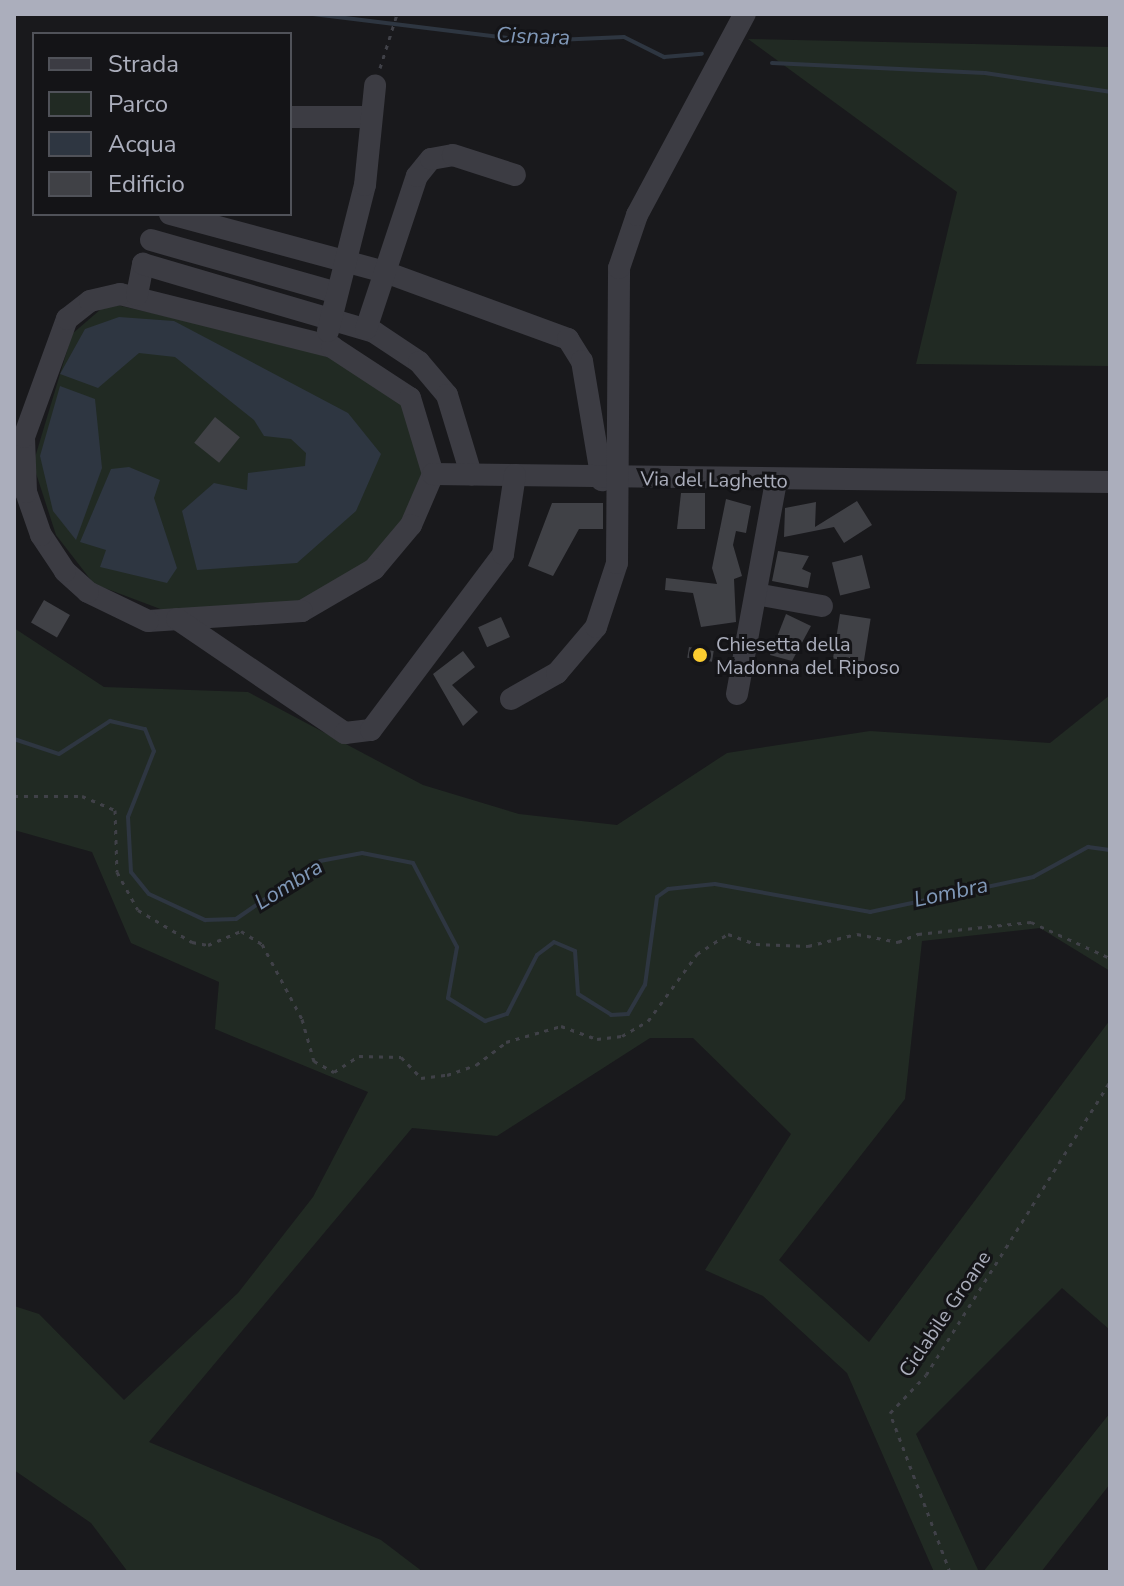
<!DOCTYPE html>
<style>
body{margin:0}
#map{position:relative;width:1124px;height:1586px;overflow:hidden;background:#19191c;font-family:"Nunito Sans",sans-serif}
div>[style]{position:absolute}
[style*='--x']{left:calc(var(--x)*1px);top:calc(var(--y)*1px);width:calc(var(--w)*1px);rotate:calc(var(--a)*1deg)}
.green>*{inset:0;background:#212a23}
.water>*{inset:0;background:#2e3641}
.stream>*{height:4px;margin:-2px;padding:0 2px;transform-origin:2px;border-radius:2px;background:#2e3641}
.building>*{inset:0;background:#404146;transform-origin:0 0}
.path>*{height:3px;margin-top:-1.5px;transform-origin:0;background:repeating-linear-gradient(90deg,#404148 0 4px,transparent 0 10px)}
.minor>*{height:22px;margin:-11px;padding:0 11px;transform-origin:11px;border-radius:11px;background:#3c3c43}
.dots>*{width:22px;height:22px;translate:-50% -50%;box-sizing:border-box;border:4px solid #141417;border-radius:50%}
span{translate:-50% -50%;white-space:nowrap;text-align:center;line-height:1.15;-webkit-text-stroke:6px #141417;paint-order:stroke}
.street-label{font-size:20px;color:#abaebc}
.poi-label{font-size:20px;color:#abaebc}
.left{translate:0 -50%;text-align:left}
.water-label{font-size:22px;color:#8098b8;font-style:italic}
.frame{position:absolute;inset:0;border:16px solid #abaebc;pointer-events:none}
.legend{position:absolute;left:32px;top:32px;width:260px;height:184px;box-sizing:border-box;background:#141417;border:2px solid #505259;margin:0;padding:10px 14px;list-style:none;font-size:24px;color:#abaebc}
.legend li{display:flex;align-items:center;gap:16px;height:40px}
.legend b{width:40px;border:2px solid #505259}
</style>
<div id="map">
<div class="green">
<i style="clip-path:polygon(748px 39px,1110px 47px,1110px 366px,916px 364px,957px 192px)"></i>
<i style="clip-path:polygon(108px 303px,296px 346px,364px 370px,408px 411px,424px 467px,403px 523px,371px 560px,314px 597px,271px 607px,163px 610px,94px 584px,56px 535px,33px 464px,72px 334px)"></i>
<i style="clip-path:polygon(14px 628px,104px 687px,248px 692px,423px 785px,519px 814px,617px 825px,727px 753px,870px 731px,1050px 743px,1110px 695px,1110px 971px,1040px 928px,922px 941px,905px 1099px,779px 1260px,869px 1342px,1110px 1020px,1110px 1330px,1062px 1288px,916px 1434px,979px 1572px,934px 1572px,847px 1373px,763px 1296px,705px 1270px,791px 1134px,693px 1038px,650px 1038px,497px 1136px,412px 1128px,149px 1442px,381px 1540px,423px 1572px,128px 1572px,91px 1523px,14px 1470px,14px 1306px,39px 1314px,124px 1400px,238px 1293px,313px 1197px,368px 1092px,215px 1029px,219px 982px,131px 943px,92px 852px,14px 830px)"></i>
<i style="clip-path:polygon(1110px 1413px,1110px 1484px,1041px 1572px,983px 1572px)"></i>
</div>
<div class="water">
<i style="clip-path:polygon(119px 317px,174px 321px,348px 413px,381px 454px,356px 511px,297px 563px,197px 570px,182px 511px,214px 483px,247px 490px,248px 473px,305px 466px,306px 453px,291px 439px,264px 436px,254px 420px,175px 357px,139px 353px,98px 388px,60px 374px,85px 329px)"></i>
<i style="clip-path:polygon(60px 386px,95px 399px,102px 468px,76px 540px,53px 511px,40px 456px)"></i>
<i style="clip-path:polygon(129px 467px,160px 480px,154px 498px,177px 568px,167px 583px,100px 567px,106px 550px,80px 542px,111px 469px)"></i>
</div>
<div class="stream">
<i style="--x:313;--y:14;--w:222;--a:7"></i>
<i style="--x:533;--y:41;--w:91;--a:-2.5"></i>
<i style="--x:624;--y:37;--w:45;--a:26.6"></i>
<i style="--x:664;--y:57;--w:38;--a:-5"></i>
<i style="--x:772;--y:63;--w:213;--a:2.7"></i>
<i style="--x:985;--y:73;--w:126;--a:8.6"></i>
<i style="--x:14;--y:739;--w:47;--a:18.4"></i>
<i style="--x:59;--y:754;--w:61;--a:-32.9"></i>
<i style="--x:110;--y:721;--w:36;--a:13"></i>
<i style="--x:145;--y:729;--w:24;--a:68"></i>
<i style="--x:154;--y:751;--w:71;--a:111.5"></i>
<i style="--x:128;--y:817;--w:55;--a:86.9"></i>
<i style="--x:131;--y:872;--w:28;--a:51"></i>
<i style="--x:149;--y:894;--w:62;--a:24.9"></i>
<i style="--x:205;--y:920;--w:31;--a:-2"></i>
<i style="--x:236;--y:919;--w:102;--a:-34.6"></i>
<i style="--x:320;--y:861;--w:43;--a:-10.8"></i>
<i style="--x:362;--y:853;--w:52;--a:11.1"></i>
<i style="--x:413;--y:863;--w:95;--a:62.4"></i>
<i style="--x:457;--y:947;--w:52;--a:100"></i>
<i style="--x:448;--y:998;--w:44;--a:31.9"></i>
<i style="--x:485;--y:1021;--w:23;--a:-18"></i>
<i style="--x:507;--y:1014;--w:66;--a:-63"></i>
<i style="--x:537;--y:955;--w:21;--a:-37"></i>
<i style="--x:554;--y:942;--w:23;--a:23"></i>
<i style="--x:575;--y:951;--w:43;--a:86"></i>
<i style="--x:578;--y:994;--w:39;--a:32"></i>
<i style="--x:611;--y:1015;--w:17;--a:-3"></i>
<i style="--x:628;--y:1014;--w:34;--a:-60"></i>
<i style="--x:645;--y:985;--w:89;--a:-82.2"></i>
<i style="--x:657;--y:897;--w:14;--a:-36"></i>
<i style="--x:668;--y:889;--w:47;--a:-6.1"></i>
<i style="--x:715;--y:884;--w:158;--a:10.2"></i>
<i style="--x:870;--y:912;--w:167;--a:-12.1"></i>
<i style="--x:1033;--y:877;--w:63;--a:-28.6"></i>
<i style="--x:1088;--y:847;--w:22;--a:8"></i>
</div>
<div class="building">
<i style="left:215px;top:417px;width:32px;height:33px;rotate:39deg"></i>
<i style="clip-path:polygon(681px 493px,705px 493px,705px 529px,677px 529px)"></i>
<i style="clip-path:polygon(726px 499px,751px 506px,746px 533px,736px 531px,733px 545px,742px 576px,734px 579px,736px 622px,701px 627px,693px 593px,665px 590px,666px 578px,717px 584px,712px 568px)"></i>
<i style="clip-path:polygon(857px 501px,872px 525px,844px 543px,834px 527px,784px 537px,785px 508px,816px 502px,815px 527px)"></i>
<i style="clip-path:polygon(552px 503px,603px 503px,603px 529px,579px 529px,553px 576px,528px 566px)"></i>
<i style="clip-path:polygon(778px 551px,809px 556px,802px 569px,811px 573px,808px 588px,772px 581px)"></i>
<i style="left:862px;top:555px;width:34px;height:31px;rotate:76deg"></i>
<i style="left:44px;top:600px;width:30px;height:26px;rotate:30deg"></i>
<i style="clip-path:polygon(786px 614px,811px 626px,792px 661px,770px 655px)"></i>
<i style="left:840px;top:614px;width:31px;height:45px;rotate:9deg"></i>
<i style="left:501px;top:617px;width:22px;height:25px;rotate:66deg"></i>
<i style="left:689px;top:647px;width:25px;height:11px;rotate:9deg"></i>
<i style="clip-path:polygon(463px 651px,475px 667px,452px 685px,478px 712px,463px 726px,433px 674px)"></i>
</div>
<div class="path">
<i style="--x:380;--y:68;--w:57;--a:-72.5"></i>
<i style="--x:14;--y:796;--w:68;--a:0"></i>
<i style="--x:82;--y:796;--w:36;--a:23"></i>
<i style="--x:115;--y:810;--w:62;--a:88.2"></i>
<i style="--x:117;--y:872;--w:43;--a:61.1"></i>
<i style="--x:138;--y:910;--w:63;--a:30.7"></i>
<i style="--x:192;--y:942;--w:16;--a:11"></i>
<i style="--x:208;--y:945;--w:36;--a:-23"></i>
<i style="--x:241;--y:931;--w:25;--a:32"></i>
<i style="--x:262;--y:944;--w:85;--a:61.9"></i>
<i style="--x:302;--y:1019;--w:44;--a:74.1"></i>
<i style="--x:314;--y:1061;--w:23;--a:29"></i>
<i style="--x:334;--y:1072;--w:30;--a:-33"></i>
<i style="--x:359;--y:1056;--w:42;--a:1.4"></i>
<i style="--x:401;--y:1057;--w:29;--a:46"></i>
<i style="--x:421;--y:1078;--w:26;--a:-7"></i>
<i style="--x:447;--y:1075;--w:31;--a:-19"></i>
<i style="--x:476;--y:1065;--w:38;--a:-37"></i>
<i style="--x:506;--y:1042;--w:57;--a:-16.2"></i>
<i style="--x:561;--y:1026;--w:38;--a:20"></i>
<i style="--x:597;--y:1039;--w:25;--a:-7"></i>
<i style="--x:622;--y:1036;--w:30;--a:-30"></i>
<i style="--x:648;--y:1021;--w:83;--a:-53.8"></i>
<i style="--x:697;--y:954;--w:37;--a:-33"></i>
<i style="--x:728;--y:934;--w:30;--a:20"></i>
<i style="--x:756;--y:944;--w:52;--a:2.2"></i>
<i style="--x:808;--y:946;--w:50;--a:-13.8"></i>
<i style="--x:857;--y:934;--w:42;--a:11"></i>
<i style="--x:898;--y:942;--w:22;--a:-22"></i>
<i style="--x:918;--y:934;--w:114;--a:-6.1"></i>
<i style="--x:1031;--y:922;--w:87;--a:24.5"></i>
<i style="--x:950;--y:1572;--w:170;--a:-110.7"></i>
<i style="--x:890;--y:1413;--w:52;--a:-46.5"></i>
<i style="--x:926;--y:1375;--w:346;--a:-57.9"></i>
</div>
<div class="minor">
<i style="--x:290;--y:117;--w:78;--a:0"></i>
<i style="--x:170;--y:214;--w:223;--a:15.1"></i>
<i style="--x:385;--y:272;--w:195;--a:20.1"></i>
<i style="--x:568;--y:339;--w:26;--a:58"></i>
<i style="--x:582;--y:361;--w:121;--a:80.5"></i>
<i style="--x:151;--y:240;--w:193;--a:15.9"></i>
<i style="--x:120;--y:294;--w:219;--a:14"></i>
<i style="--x:332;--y:347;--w:93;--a:33.2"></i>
<i style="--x:410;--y:398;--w:79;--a:73.2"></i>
<i style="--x:433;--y:474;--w:56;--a:113.3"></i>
<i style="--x:411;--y:525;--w:57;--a:130.1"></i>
<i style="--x:374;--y:569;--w:83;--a:149.7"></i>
<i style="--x:302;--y:611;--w:154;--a:176.3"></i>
<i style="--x:148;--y:621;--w:67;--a:-154.2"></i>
<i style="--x:88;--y:592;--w:31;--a:-138"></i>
<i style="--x:65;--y:571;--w:43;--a:-123.7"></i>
<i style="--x:41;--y:535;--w:46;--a:-109.2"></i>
<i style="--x:26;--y:492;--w:55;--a:-92.1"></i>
<i style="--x:24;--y:437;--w:126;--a:-70"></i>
<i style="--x:67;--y:319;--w:29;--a:-38"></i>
<i style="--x:90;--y:301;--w:31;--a:-13"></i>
<i style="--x:137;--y:295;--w:32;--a:-79"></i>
<i style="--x:143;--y:264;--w:241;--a:16.4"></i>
<i style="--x:374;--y:332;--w:54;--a:33.7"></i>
<i style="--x:419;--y:362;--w:43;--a:49.7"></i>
<i style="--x:447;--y:395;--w:83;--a:73.1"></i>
<i style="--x:366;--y:329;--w:161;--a:-71.6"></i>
<i style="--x:417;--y:176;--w:22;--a:-51"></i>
<i style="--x:431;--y:159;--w:22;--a:-10"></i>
<i style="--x:453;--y:155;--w:65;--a:17.9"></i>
<i style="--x:328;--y:331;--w:151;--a:-75.8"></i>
<i style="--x:365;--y:185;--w:100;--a:-84.2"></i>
<i style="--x:433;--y:474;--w:677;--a:0.68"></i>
<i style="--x:756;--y:594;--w:67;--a:10.3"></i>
<i style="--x:177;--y:619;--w:203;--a:34.2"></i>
<i style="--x:345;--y:733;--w:26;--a:-7"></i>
<i style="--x:371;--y:730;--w:220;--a:-53.1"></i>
<i style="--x:503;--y:554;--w:80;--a:-81.4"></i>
<i style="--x:737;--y:694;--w:216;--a:-79.6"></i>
<i style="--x:511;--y:699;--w:53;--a:-29.5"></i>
<i style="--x:557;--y:673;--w:60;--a:-49.7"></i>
<i style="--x:596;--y:627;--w:67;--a:-71.8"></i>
<i style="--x:617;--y:563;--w:295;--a:-89.6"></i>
<i style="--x:619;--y:268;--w:56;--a:-71.2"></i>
<i style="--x:637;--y:215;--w:228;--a:-61.8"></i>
</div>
<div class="dots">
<i style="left:700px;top:655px;background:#fccd30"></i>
</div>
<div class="street-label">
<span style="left:714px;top:480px;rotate:1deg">Via del Laghetto</span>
<span style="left:945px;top:1314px;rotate:-56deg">Ciclabile Groane</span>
</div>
<div class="poi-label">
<span class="left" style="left:716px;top:656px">Chiesetta della<br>Madonna del Riposo</span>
</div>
<div class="water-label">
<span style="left:533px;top:37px;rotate:2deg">Cisnara</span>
<span style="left:289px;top:885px;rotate:-32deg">Lombra</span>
<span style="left:951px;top:893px;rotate:-12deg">Lombra</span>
</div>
<div class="frame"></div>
<ul class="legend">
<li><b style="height:10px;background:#3c3c43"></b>Strada</li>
<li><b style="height:22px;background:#212a23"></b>Parco</li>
<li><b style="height:22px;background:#2e3641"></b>Acqua</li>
<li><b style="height:22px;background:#404146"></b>Edificio</li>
</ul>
</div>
